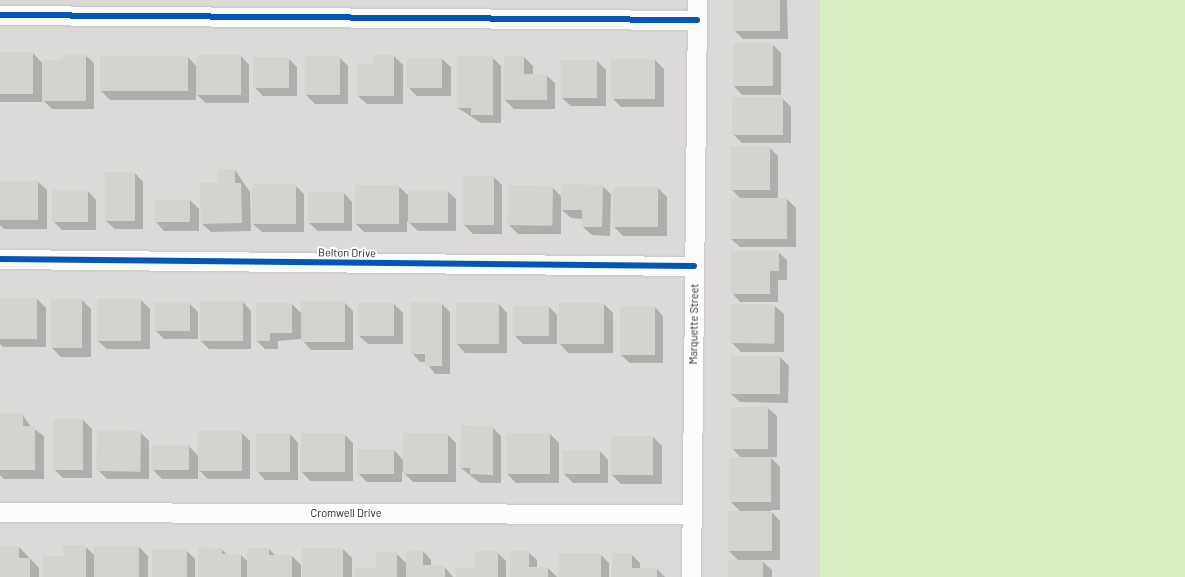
<!DOCTYPE html>
<style>
body{margin:0}
#map{position:relative;width:1185px;height:577px;overflow:hidden;background:#edebe6;font-family:Barlow,sans-serif}
div>[style]{position:absolute}
[style*='--x']{left:calc(var(--x)*1px);top:calc(var(--y)*1px);width:calc(var(--w)*1px);rotate:calc(var(--a)*1deg)}
.residential>*{inset:0;background:#dcdad8;transform-origin:0 0}
.grass>*{inset:0;background:#d8edc2;transform-origin:0 0}
.shadow>*{inset:0;background:#0003}
.building>*{inset:0;background:#d5d3cf;transform-origin:0 0}
.roads{filter:drop-shadow(0 0 1px #c5c4c2) drop-shadow(0 0 1px #c5c4c2)}
.street>*{height:19px;margin:-9.5px;padding:0 9.5px;transform-origin:9.5px;border-radius:9.5px;background:#fcfcfb}
.cycleway>*{height:6px;margin:-3px;padding:0 3px;transform-origin:3px;border-radius:3px;background:#0057b8}
span{translate:-50% -50%;white-space:nowrap;text-align:center;line-height:1.15;-webkit-text-stroke:4px #fff;paint-order:stroke}
.street-label{font-size:11px;color:#1e1e1e}
</style>
<div id="map">
<div class="residential">
<i style="left:0;top:0;width:820px;height:577px"></i>
</div>
<div class="grass">
<i style="left:820px;top:0;width:365px;height:577px"></i>
</div>
<div class="shadow">
<i style="clip-path:polygon(734px 0,787px 0,788px 39px,743px 39px,735px 31px)"></i>
<i style="clip-path:polygon(772px 44px,781px 53px,781px 95px,742px 95px,734px 86px)"></i>
<i style="clip-path:polygon(0 53px,33px 53px,43px 64px,85px 55px,94px 63px,94px 109px,52px 109px,42px 99px,42px 102px,0 102px)"></i>
<i style="clip-path:polygon(241px 56px,249px 65px,249px 103px,206px 103px,196px 94px,196px 100px,110px 100px,101px 91px,188px 57px,197px 67px)"></i>
<i style="clip-path:polygon(374px 56px,394px 56px,403px 65px,403px 104px,367px 104px,358px 96px,374px 65px)"></i>
<i style="clip-path:polygon(339px 57px,348px 66px,348px 104px,315px 104px,306px 95px)"></i>
<i style="clip-path:polygon(492px 57px,501px 66px,501px 123px,481px 123px,458px 108px)"></i>
<i style="clip-path:polygon(505px 57px,524px 57px,533px 66px,533px 75px,546px 75px,555px 83px,555px 109px,514px 109px,505px 100px)"></i>
<i style="clip-path:polygon(288px 58px,297px 67px,297px 96px,263px 96px,254px 87px)"></i>
<i style="clip-path:polygon(442px 59px,451px 67px,451px 96px,417px 96px,408px 87px)"></i>
<i style="clip-path:polygon(612px 60px,655px 60px,664px 69px,664px 107px,621px 107px,612px 98px)"></i>
<i style="clip-path:polygon(597px 61px,606px 70px,606px 106px,571px 106px,562px 98px)"></i>
<i style="clip-path:polygon(782px 98px,791px 107px,791px 143px,742px 143px,733px 134px)"></i>
<i style="clip-path:polygon(769px 147px,778px 156px,778px 199px,787px 199px,796px 208px,796px 247px,740px 247px,731px 239px,741px 199px,732px 190px)"></i>
<i style="clip-path:polygon(235px 170px,250px 192px,251px 231px,211px 232px,202px 224px,219px 184px)"></i>
<i style="clip-path:polygon(135px 173px,143px 182px,143px 229px,115px 229px,106px 221px)"></i>
<i style="clip-path:polygon(494px 177px,502px 185px,502px 234px,473px 234px,464px 225px)"></i>
<i style="clip-path:polygon(0 182px,38px 182px,47px 190px,47px 229px,4px 229px,0 225px)"></i>
<i style="clip-path:polygon(295px 185px,304px 194px,304px 232px,262px 232px,253px 224px)"></i>
<i style="clip-path:polygon(398px 186px,409px 196px,447px 191px,456px 199px,456px 231px,418px 231px,407px 221px,407px 232px,364px 232px,356px 224px)"></i>
<i style="clip-path:polygon(602px 186px,611px 194px,610px 236px,592px 235px,583px 227px,583px 219px,571px 218px,561px 209px,561px 234px,518px 234px,509px 225px,552px 187px,562px 197px)"></i>
<i style="clip-path:polygon(658px 188px,667px 197px,667px 236px,623px 236px,614px 227px)"></i>
<i style="clip-path:polygon(88px 191px,96px 200px,96px 230px,62px 230px,53px 221px)"></i>
<i style="clip-path:polygon(344px 193px,352px 202px,352px 231px,318px 231px,309px 223px)"></i>
<i style="clip-path:polygon(156px 200px,190px 200px,199px 209px,199px 231px,164px 231px,156px 222px)"></i>
<i style="clip-path:polygon(778px 252px,787px 260px,787px 280px,778px 280px,778px 302px,740px 302px,732px 293px)"></i>
<i style="clip-path:polygon(0 299px,37px 299px,46px 308px,46px 347px,3px 347px,0 344px)"></i>
<i style="clip-path:polygon(52px 300px,82px 300px,91px 309px,91px 357px,61px 357px,52px 348px)"></i>
<i style="clip-path:polygon(141px 300px,150px 309px,150px 349px,107px 349px,98px 341px)"></i>
<i style="clip-path:polygon(243px 302px,251px 311px,251px 349px,209px 349px,201px 341px)"></i>
<i style="clip-path:polygon(344px 302px,353px 311px,353px 350px,311px 350px,301px 339px,278px 341px,278px 349px,265px 349px,257px 341px,292px 304px,302px 314px)"></i>
<i style="clip-path:polygon(189px 303px,198px 312px,198px 339px,164px 339px,155px 330px)"></i>
<i style="clip-path:polygon(441px 303px,450px 312px,450px 374px,435px 374px,426px 362px,420px 362px,412px 353px)"></i>
<i style="clip-path:polygon(359px 304px,394px 304px,403px 313px,403px 344px,368px 344px,359px 336px)"></i>
<i style="clip-path:polygon(457px 304px,499px 304px,507px 313px,507px 353px,465px 353px,457px 344px)"></i>
<i style="clip-path:polygon(560px 304px,604px 304px,613px 313px,613px 353px,568px 353px,560px 344px)"></i>
<i style="clip-path:polygon(732px 305px,775px 306px,784px 314px,784px 352px,741px 352px,732px 343px)"></i>
<i style="clip-path:polygon(549px 307px,557px 315px,557px 344px,523px 344px,514px 335px)"></i>
<i style="clip-path:polygon(655px 307px,663px 316px,663px 363px,630px 363px,621px 355px)"></i>
<i style="clip-path:polygon(780px 357px,789px 366px,788px 403px,740px 402px,731px 394px)"></i>
<i style="clip-path:polygon(732px 408px,768px 408px,777px 416px,777px 457px,770px 457px,780px 467px,780px 510px,770px 510px,780px 521px,780px 560px,761px 560px,772px 570px,772px 577px,729px 577px,739px 561px,729px 551px,741px 512px,730px 501px,741px 458px,732px 448px)"></i>
<i style="clip-path:polygon(0 414px,22px 414px,31px 427px,44px 436px,44px 479px,4px 479px,0 475px)"></i>
<i style="clip-path:polygon(83px 420px,92px 429px,92px 478px,63px 478px,54px 469px)"></i>
<i style="clip-path:polygon(492px 427px,501px 436px,501px 483px,480px 483px,461px 468px)"></i>
<i style="clip-path:polygon(140px 432px,149px 441px,149px 479px,107px 479px,98px 470px)"></i>
<i style="clip-path:polygon(241px 432px,250px 441px,250px 479px,208px 479px,198px 469px,198px 479px,162px 479px,153px 470px,189px 446px,199px 457px)"></i>
<i style="clip-path:polygon(290px 434px,298px 443px,298px 480px,265px 480px,257px 471px)"></i>
<i style="clip-path:polygon(302px 434px,344px 434px,353px 443px,353px 481px,310px 481px,302px 472px)"></i>
<i style="clip-path:polygon(447px 434px,456px 443px,456px 482px,413px 482px,402px 471px,402px 482px,367px 482px,358px 473px,394px 450px,404px 461px)"></i>
<i style="clip-path:polygon(550px 434px,559px 443px,559px 483px,516px 483px,507px 474px)"></i>
<i style="clip-path:polygon(653px 437px,662px 446px,662px 484px,621px 484px,612px 475px)"></i>
<i style="clip-path:polygon(600px 451px,608px 460px,608px 483px,573px 483px,564px 474px)"></i>
<i style="clip-path:polygon(85px 546px,95px 556px,139px 547px,148px 556px,148px 577px,43px 577px,64px 557px)"></i>
<i style="clip-path:polygon(0 547px,19px 547px,39px 568px,39px 577px,0 577px)"></i>
<i style="clip-path:polygon(221px 549px,228px 555px,241px 555px,248px 562px,248px 549px,269px 549px,276px 556px,292px 556px,301px 565px,301px 577px,199px 577px)"></i>
<i style="clip-path:polygon(343px 549px,352px 558px,352px 577px,304px 577px)"></i>
<i style="clip-path:polygon(186px 550px,195px 559px,195px 577px,153px 577px)"></i>
<i style="clip-path:polygon(423px 551px,431px 560px,431px 566px,444px 566px,453px 577px,355px 577px,377px 569px,396px 553px,407px 564px)"></i>
<i style="clip-path:polygon(497px 552px,506px 561px,506px 577px,457px 577px,476px 569px)"></i>
<i style="clip-path:polygon(528px 552px,537px 560px,537px 568px,548px 568px,557px 577px,511px 577px)"></i>
<i style="clip-path:polygon(600px 554px,609px 563px,609px 577px,560px 577px)"></i>
<i style="clip-path:polygon(631px 554px,640px 563px,640px 569px,657px 569px,665px 577px,613px 577px)"></i>
</div>
<div class="building">
<i style="left:733px;top:0;width:47px;height:31px"></i>
<i style="left:733px;top:43px;width:40px;height:43px"></i>
<i style="left:0;top:52px;width:33px;height:42px"></i>
<i style="clip-path:polygon(63px 54px,86px 54px,86px 101px,42px 101px,42px 60px,63px 60px)"></i>
<i style="left:196px;top:55px;width:45px;height:40px"></i>
<i style="clip-path:polygon(373px 55px,394px 55px,394px 96px,357px 96px,357px 64px,373px 64px)"></i>
<i style="left:100px;top:56px;width:88px;height:35px"></i>
<i style="left:305px;top:56px;width:35px;height:39px"></i>
<i style="clip-path:polygon(457px 56px,493px 56px,493px 115px,471px 115px,471px 108px,457px 108px)"></i>
<i style="clip-path:polygon(504px 56px,524px 56px,524px 74px,547px 74px,547px 100px,504px 100px)"></i>
<i style="left:253px;top:57px;width:36px;height:31px"></i>
<i style="left:407px;top:58px;width:35px;height:30px"></i>
<i style="left:611px;top:59px;width:44px;height:40px"></i>
<i style="left:561px;top:60px;width:36px;height:38px"></i>
<i style="left:732px;top:97px;width:51px;height:38px"></i>
<i style="left:731px;top:146px;width:39px;height:44px"></i>
<i style="clip-path:polygon(218px 169px,235px 169px,235px 183px,241px 183px,242px 223px,201px 224px,200px 183px,218px 183px)"></i>
<i style="left:105px;top:172px;width:30px;height:49px"></i>
<i style="left:463px;top:176px;width:31px;height:49px"></i>
<i style="left:0;top:181px;width:38px;height:39px"></i>
<i style="left:252px;top:184px;width:44px;height:40px"></i>
<i style="clip-path:polygon(561px 184px,603px 185px,602px 227px,582px 227px,582px 210px,561px 210px)"></i>
<i style="left:355px;top:185px;width:44px;height:39px"></i>
<i style="left:508px;top:185px;width:45px;height:40px;rotate:1deg"></i>
<i style="left:613px;top:187px;width:45px;height:40px"></i>
<i style="left:52px;top:190px;width:36px;height:32px"></i>
<i style="left:408px;top:190px;width:40px;height:33px"></i>
<i style="left:308px;top:192px;width:36px;height:31px"></i>
<i style="left:730px;top:198px;width:57px;height:41px"></i>
<i style="left:155px;top:200px;width:35px;height:22px"></i>
<i style="clip-path:polygon(731px 251px,779px 251px,779px 271px,770px 271px,770px 294px,731px 294px)"></i>
<i style="left:0;top:298px;width:37px;height:41px"></i>
<i style="left:51px;top:299px;width:31px;height:49px"></i>
<i style="left:97px;top:299px;width:44px;height:42px"></i>
<i style="left:200px;top:301px;width:43px;height:40px"></i>
<i style="left:301px;top:301px;width:44px;height:41px"></i>
<i style="left:154px;top:302px;width:36px;height:29px"></i>
<i style="clip-path:polygon(411px 302px,442px 302px,442px 366px,425px 366px,425px 354px,411px 354px)"></i>
<i style="clip-path:polygon(256px 303px,292px 303px,292px 333px,270px 333px,270px 341px,256px 341px)"></i>
<i style="left:358px;top:303px;width:36px;height:33px"></i>
<i style="left:456px;top:303px;width:43px;height:41px"></i>
<i style="left:559px;top:303px;width:45px;height:41px"></i>
<i style="left:731px;top:304px;width:44px;height:39px;rotate:1deg"></i>
<i style="left:513px;top:306px;width:36px;height:30px"></i>
<i style="left:620px;top:306px;width:35px;height:49px"></i>
<i style="left:730px;top:356px;width:50px;height:38px"></i>
<i style="left:731px;top:407px;width:37px;height:42px"></i>
<i style="clip-path:polygon(0 413px,23px 413px,23px 426px,35px 426px,35px 470px,0 470px)"></i>
<i style="left:53px;top:419px;width:30px;height:51px"></i>
<i style="clip-path:polygon(461px 425px,493px 426px,493px 475px,470px 474px,470px 468px,460px 468px)"></i>
<i style="left:97px;top:430px;width:44px;height:41px;rotate:1deg"></i>
<i style="left:198px;top:431px;width:44px;height:40px"></i>
<i style="left:256px;top:433px;width:34px;height:39px"></i>
<i style="left:301px;top:433px;width:44px;height:39px"></i>
<i style="left:403px;top:433px;width:45px;height:41px"></i>
<i style="left:506px;top:433px;width:44px;height:41px"></i>
<i style="left:611px;top:436px;width:42px;height:39px"></i>
<i style="left:152px;top:445px;width:37px;height:25px"></i>
<i style="left:357px;top:449px;width:37px;height:25px"></i>
<i style="left:563px;top:450px;width:37px;height:24px"></i>
<i style="left:729px;top:457px;width:42px;height:45px"></i>
<i style="left:728px;top:511px;width:44px;height:40px"></i>
<i style="clip-path:polygon(63px 545px,86px 545px,86px 577px,42px 577px,42px 556px,63px 556px)"></i>
<i style="clip-path:polygon(0 546px,19px 546px,19px 558px,30px 558px,30px 577px,0 577px)"></i>
<i style="left:94px;top:546px;width:45px;height:31px"></i>
<i style="clip-path:polygon(198px 547px,222px 548px,222px 554px,241px 554px,241px 577px,198px 577px)"></i>
<i style="clip-path:polygon(247px 548px,269px 548px,269px 555px,292px 555px,292px 577px,247px 577px)"></i>
<i style="left:343px;top:548px;width:29px;height:41px;rotate:90deg"></i>
<i style="left:152px;top:549px;width:35px;height:28px"></i>
<i style="clip-path:polygon(406px 550px,423px 550px,423px 565px,445px 565px,445px 577px,406px 577px)"></i>
<i style="clip-path:polygon(475px 551px,498px 551px,498px 577px,456px 577px,456px 568px,475px 568px)"></i>
<i style="clip-path:polygon(510px 551px,529px 551px,529px 567px,548px 567px,548px 577px,510px 577px)"></i>
<i style="clip-path:polygon(376px 552px,397px 552px,397px 577px,354px 577px,354px 568px,376px 568px)"></i>
<i style="left:559px;top:553px;width:42px;height:24px"></i>
<i style="clip-path:polygon(612px 553px,632px 553px,632px 568px,657px 568px,657px 577px,612px 577px)"></i>
<i style="left:728px;top:560px;width:35px;height:17px"></i>
</div>
<div class="roads">
<div class="street">
<i style="--x:0;--y:15;--w:697;--a:0.41"></i>
<i style="--x:0;--y:259;--w:694;--a:0.58"></i>
<i style="--x:0;--y:512;--w:692;--a:0.17"></i>
<i style="--x:691;--y:577;--w:577;--a:-89.4"></i>
</div>
</div>
<div class="cycleway">
<i style="--x:0;--y:15;--w:697;--a:0.41"></i>
<i style="--x:0;--y:259;--w:694;--a:0.58"></i>
</div>
<div class="street-label">
<span style="left:347px;top:253px;rotate:1deg">Belton Drive</span>
<span style="left:694px;top:324px;rotate:-89deg">Marquette Street</span>
<span style="left:346px;top:513px">Cromwell Drive</span>
</div>
</div>
